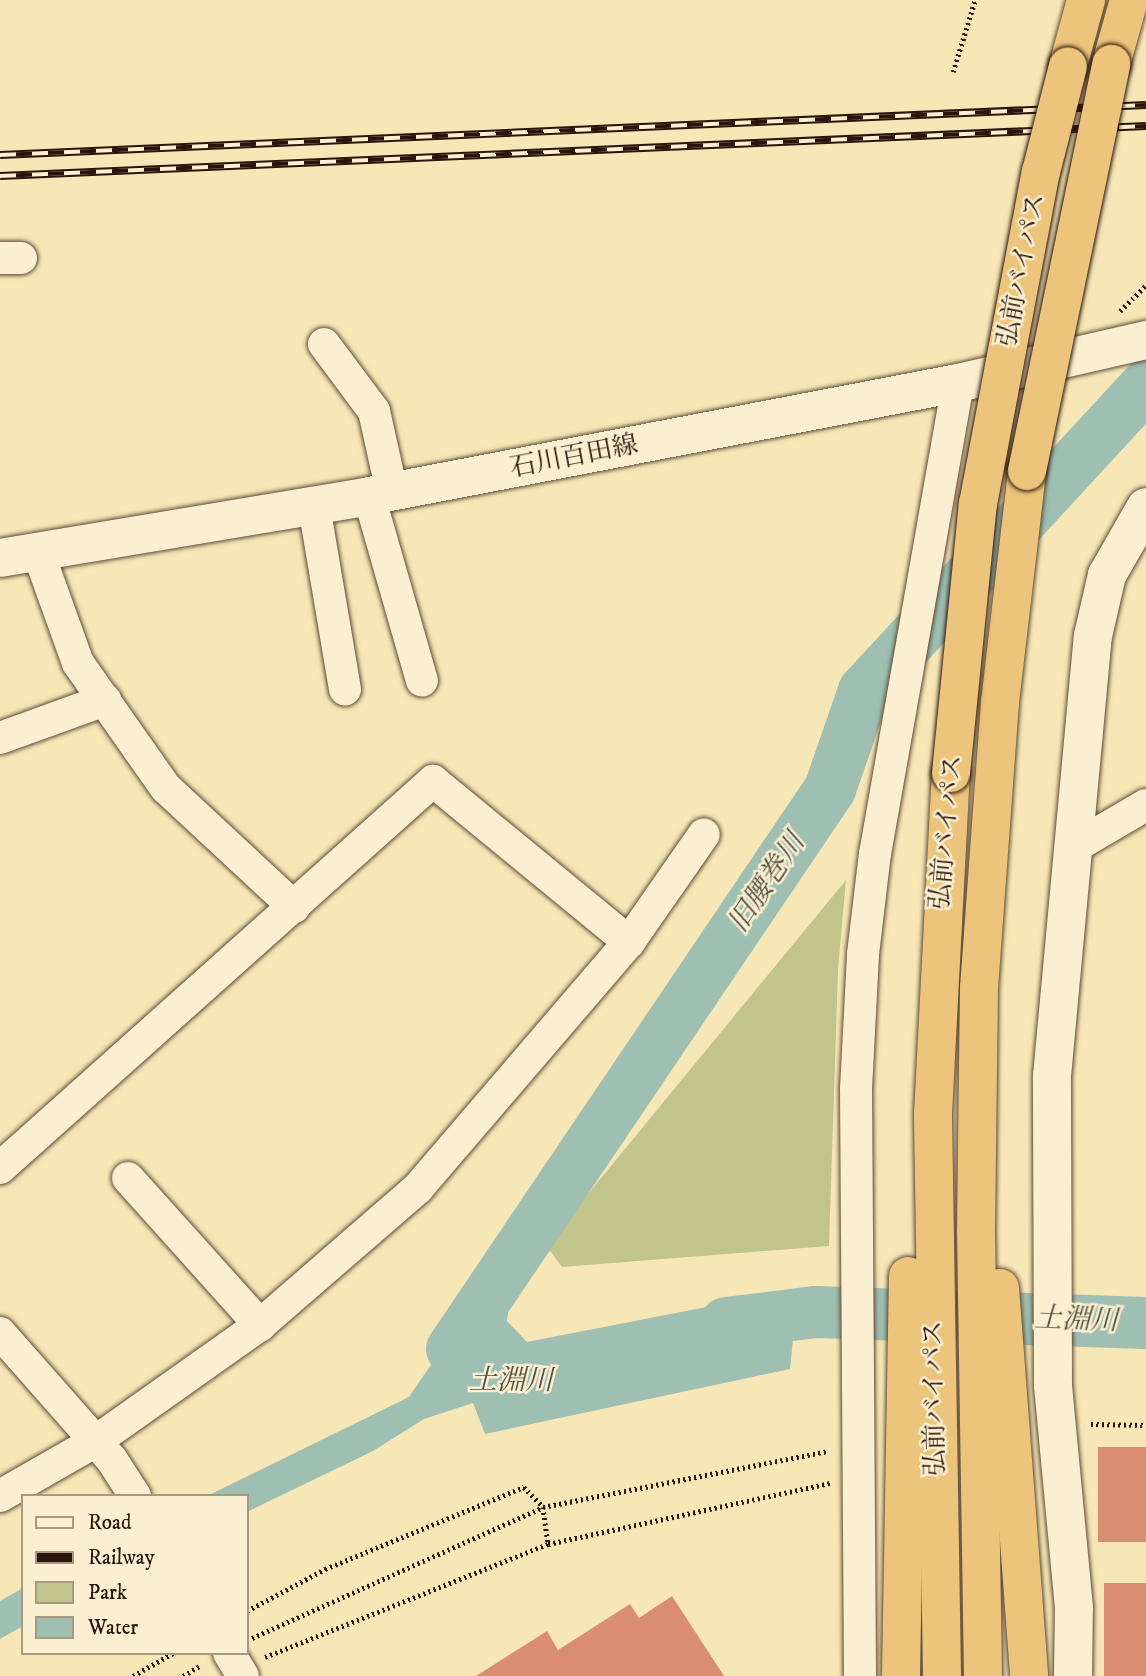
<!DOCTYPE html>
<meta charset="utf-8">
<style>
body{margin:0}
#map{position:relative;width:1146px;height:1676px;overflow:hidden;background:#f7e7b6;font-family:"IM FELL DW Pica","Noto Serif JP",serif}
div>[style]{position:absolute}
[style*='--x']{left:calc(var(--x)*1px);top:calc(var(--y)*1px);width:calc(var(--w)*1px);rotate:calc(var(--a)*1deg)}
.green>*{inset:0;background:#c1c48b}
.water>*{inset:0;background:#9ebfb2}
.river>*{height:52px;margin:-26px;padding:0 26px;transform-origin:26px;border-radius:26px;background:#9ebfb2}
.building>*{inset:0;background:#da8e71;transform-origin:0 0}
.path>*{height:4.5px;margin-top:-2.25px;transform-origin:0;background:repeating-linear-gradient(90deg,#2a150c 0 2px,transparent 0 5.5px)}
.roads{filter:drop-shadow(0 0 2px #5d4a36) drop-shadow(0 0 2px #5d4a36)}
.street>*{height:32px;margin:-16px;padding:0 16px;transform-origin:16px;border-radius:16px;background:#faefd0}
.secondary>*{height:38px;margin:-19px;padding:0 19px;transform-origin:19px;border-radius:19px;background:#faefd0}
.highway>*{height:38px;margin:-19px;padding:0 19px;transform-origin:19px;border-radius:19px;background:#ecc47b}
.rail>*{height:8px;margin-top:-4px;transform-origin:0;background:repeating-linear-gradient(90deg,#faefd0 0 16px,#2a150c 0 32px);box-sizing:border-box;border-block:2px solid #2a150c}
.bridges{filter:drop-shadow(0 0 2px #2a150c) drop-shadow(0 0 2px #2a150c)}
.highway-bridge>*{height:38px;margin:-19px;padding:0 19px;transform-origin:19px;border-radius:19px;background:#ecc47b}
span{translate:-50% -50%;white-space:nowrap;text-align:center;line-height:1.15;-webkit-text-stroke:5px #faefd0;paint-order:stroke}
.street-label{font-size:26px;color:#2a150c}
.water-label{font-size:28px;color:#535046;font-style:italic}
.legend{position:absolute;left:21px;top:1494px;width:228px;height:161px;box-sizing:border-box;background:#faefd0;border:2px solid #a79882;margin:0;padding:9px 12px;list-style:none;font-size:21px;color:#2a150c}
.legend li{display:flex;align-items:center;gap:14px;height:35px}
.legend b{width:35px;border:2px solid #a79882}
</style>
<div id="map">
<div class="green">
<i style="clip-path:polygon(846px 880px,838px 969px,829px 1246px,562px 1267px,546px 1245px)"></i>
</div>
<div class="water">
<i style="clip-path:polygon(514px 1267px,507px 1321px,527px 1342px,798px 1289px,790px 1369px,485px 1434px,473px 1403px,424px 1419px,373px 1451px,247px 1512px,247px 1496px,207px 1496px,409px 1397px,458px 1325px)"></i>
<i style="clip-path:polygon(23px 1588px,23px 1626px,0 1639px,0 1601px)"></i>
</div>
<div class="river">
<i style="--x:726;--y:1323;--w:91;--a:-7"></i>
<i style="--x:816;--y:1312;--w:330;--a:1.9"></i>
<i style="--x:452;--y:1349;--w:676;--a:-55.98"></i>
<i style="--x:830;--y:789;--w:104;--a:-70.9"></i>
<i style="--x:864;--y:691;--w:416;--a:-47.3"></i>
</div>
<div class="building">
<i style="left:1146px;top:1447px;width:95px;height:48px;rotate:90deg"></i>
<i style="left:1146px;top:1583px;width:93px;height:42px;rotate:90deg"></i>
<i style="clip-path:polygon(672px 1596px,724px 1676px,476px 1676px,547px 1631px,558px 1650px,630px 1604px,639px 1618px)"></i>
</div>
<div class="path">
<i style="--x:953;--y:72;--w:75;--a:-73"></i>
<i style="--x:1120;--y:311;--w:37;--a:-45"></i>
<i style="--x:1091;--y:1424;--w:55;--a:1"></i>
<i style="--x:247;--y:1611;--w:89;--a:-28.3"></i>
<i style="--x:325;--y:1569;--w:215;--a:-22.4"></i>
<i style="--x:524;--y:1487;--w:28;--a:46"></i>
<i style="--x:543;--y:1507;--w:290;--a:-11.1"></i>
<i style="--x:252;--y:1638;--w:319;--a:-24.2"></i>
<i style="--x:543;--y:1507;--w:37;--a:82"></i>
<i style="--x:265;--y:1657;--w:305;--a:-21.8"></i>
<i style="--x:548;--y:1544;--w:289;--a:-12.2"></i>
<i style="--x:133;--y:1676;--w:46;--a:-29.9"></i>
<i style="--x:183;--y:1676;--w:21;--a:-31"></i>
</div>
<div class="roads">
<div class="street">
<i style="--x:0;--y:258;--w:21;--a:0"></i>
<i style="--x:324;--y:344;--w:84;--a:53.3"></i>
<i style="--x:374;--y:411;--w:83;--a:77.5"></i>
<i style="--x:369;--y:496;--w:192;--a:74"></i>
<i style="--x:314;--y:506;--w:186;--a:80.4"></i>
<i style="--x:38;--y:552;--w:118;--a:70.2"></i>
<i style="--x:78;--y:663;--w:153;--a:54.9"></i>
<i style="--x:166;--y:788;--w:175;--a:42.9"></i>
<i style="--x:0;--y:738;--w:112;--a:-19.9"></i>
<i style="--x:1074;--y:847;--w:83;--a:-30.3"></i>
<i style="--x:0;--y:1168;--w:581;--a:-41.79"></i>
<i style="--x:433;--y:781;--w:254;--a:39.4"></i>
<i style="--x:128;--y:1178;--w:198;--a:48.1"></i>
<i style="--x:0;--y:1333;--w:169;--a:48.6"></i>
<i style="--x:112;--y:1460;--w:43;--a:57.4"></i>
<i style="--x:0;--y:1496;--w:111;--a:-29.8"></i>
<i style="--x:96;--y:1441;--w:201;--a:-35.3"></i>
<i style="--x:260;--y:1325;--w:209;--a:-40.9"></i>
<i style="--x:418;--y:1188;--w:324;--a:-49.4"></i>
<i style="--x:629;--y:942;--w:131;--a:-55.2"></i>
<i style="--x:229;--y:1653;--w:27;--a:59"></i>
<i style="--x:860;--y:1676;--w:587;--a:-90.39"></i>
<i style="--x:856;--y:1089;--w:135;--a:-87"></i>
<i style="--x:863;--y:954;--w:101;--a:-83.2"></i>
<i style="--x:875;--y:854;--w:478;--a:-80"></i>
</div>
<div class="secondary">
<i style="--x:0;--y:558;--w:374;--a:-9.5"></i>
<i style="--x:369;--y:496;--w:600;--a:-10.86"></i>
<i style="--x:958;--y:383;--w:193;--a:-12.9"></i>
<i style="--x:1073;--y:1676;--w:68;--a:-89.2"></i>
<i style="--x:1074;--y:1608;--w:224;--a:-95.4"></i>
<i style="--x:1053;--y:1385;--w:309;--a:-90.2"></i>
<i style="--x:1052;--y:1076;--w:442;--a:-84.7"></i>
<i style="--x:1093;--y:636;--w:63;--a:-77.1"></i>
<i style="--x:1107;--y:575;--w:78;--a:-60.2"></i>
</div>
<div class="highway">
<i style="--x:1111;--y:64;--w:66;--a:-74.3"></i>
<i style="--x:1068;--y:66;--w:68;--a:-74.7"></i>
<i style="--x:1000;--y:1288;--w:389;--a:85.7"></i>
<i style="--x:901;--y:1676;--w:400;--a:-89"></i>
<i style="--x:942;--y:1676;--w:562;--a:-90.92"></i>
<i style="--x:933;--y:1114;--w:341;--a:-87"></i>
<i style="--x:983;--y:1676;--w:444;--a:-90.9"></i>
<i style="--x:976;--y:1232;--w:244;--a:-89.3"></i>
<i style="--x:979;--y:988;--w:287;--a:-85.8"></i>
<i style="--x:1000;--y:702;--w:233;--a:-83.3"></i>
</div>
</div>
<div class="rail">
<i style="--x:0;--y:155;--w:1147;--a:-2.5"></i>
<i style="--x:0;--y:176;--w:1147;--a:-2.5"></i>
</div>
<div class="bridges">
<div class="highway-bridge">
<i style="--x:1027;--y:471;--w:416;--a:-78.3"></i>
<i style="--x:951;--y:773;--w:270;--a:-84.3"></i>
<i style="--x:978;--y:504;--w:338;--a:-79.3"></i>
<i style="--x:1041;--y:172;--w:109;--a:-75.7"></i>
</div>
</div>
<div class="street-label">
<span style="left:1022px;top:270px;rotate:-79deg">弘前バイパス</span>
<span style="left:574px;top:457px;rotate:-11deg">石川百田線</span>
<span style="left:947px;top:832px;rotate:-85deg">弘前バイパス</span>
<span style="left:935px;top:1398px;rotate:-91deg">弘前バイパス</span>
</div>
<div class="water-label">
<span style="left:767px;top:883px;rotate:-56deg">旧腰巻川</span>
<span style="left:1076px;top:1320px;rotate:2deg">土淵川</span>
<span style="left:511px;top:1381px">土淵川</span>
</div>
<ul class="legend">
<li><b style="height:9px;background:#faefd0"></b>Road</li>
<li><b style="height:9px;background:#2a150c"></b>Railway</li>
<li><b style="height:19px;background:#c1c48b"></b>Park</li>
<li><b style="height:19px;background:#9ebfb2"></b>Water</li>
</ul>
</div>
